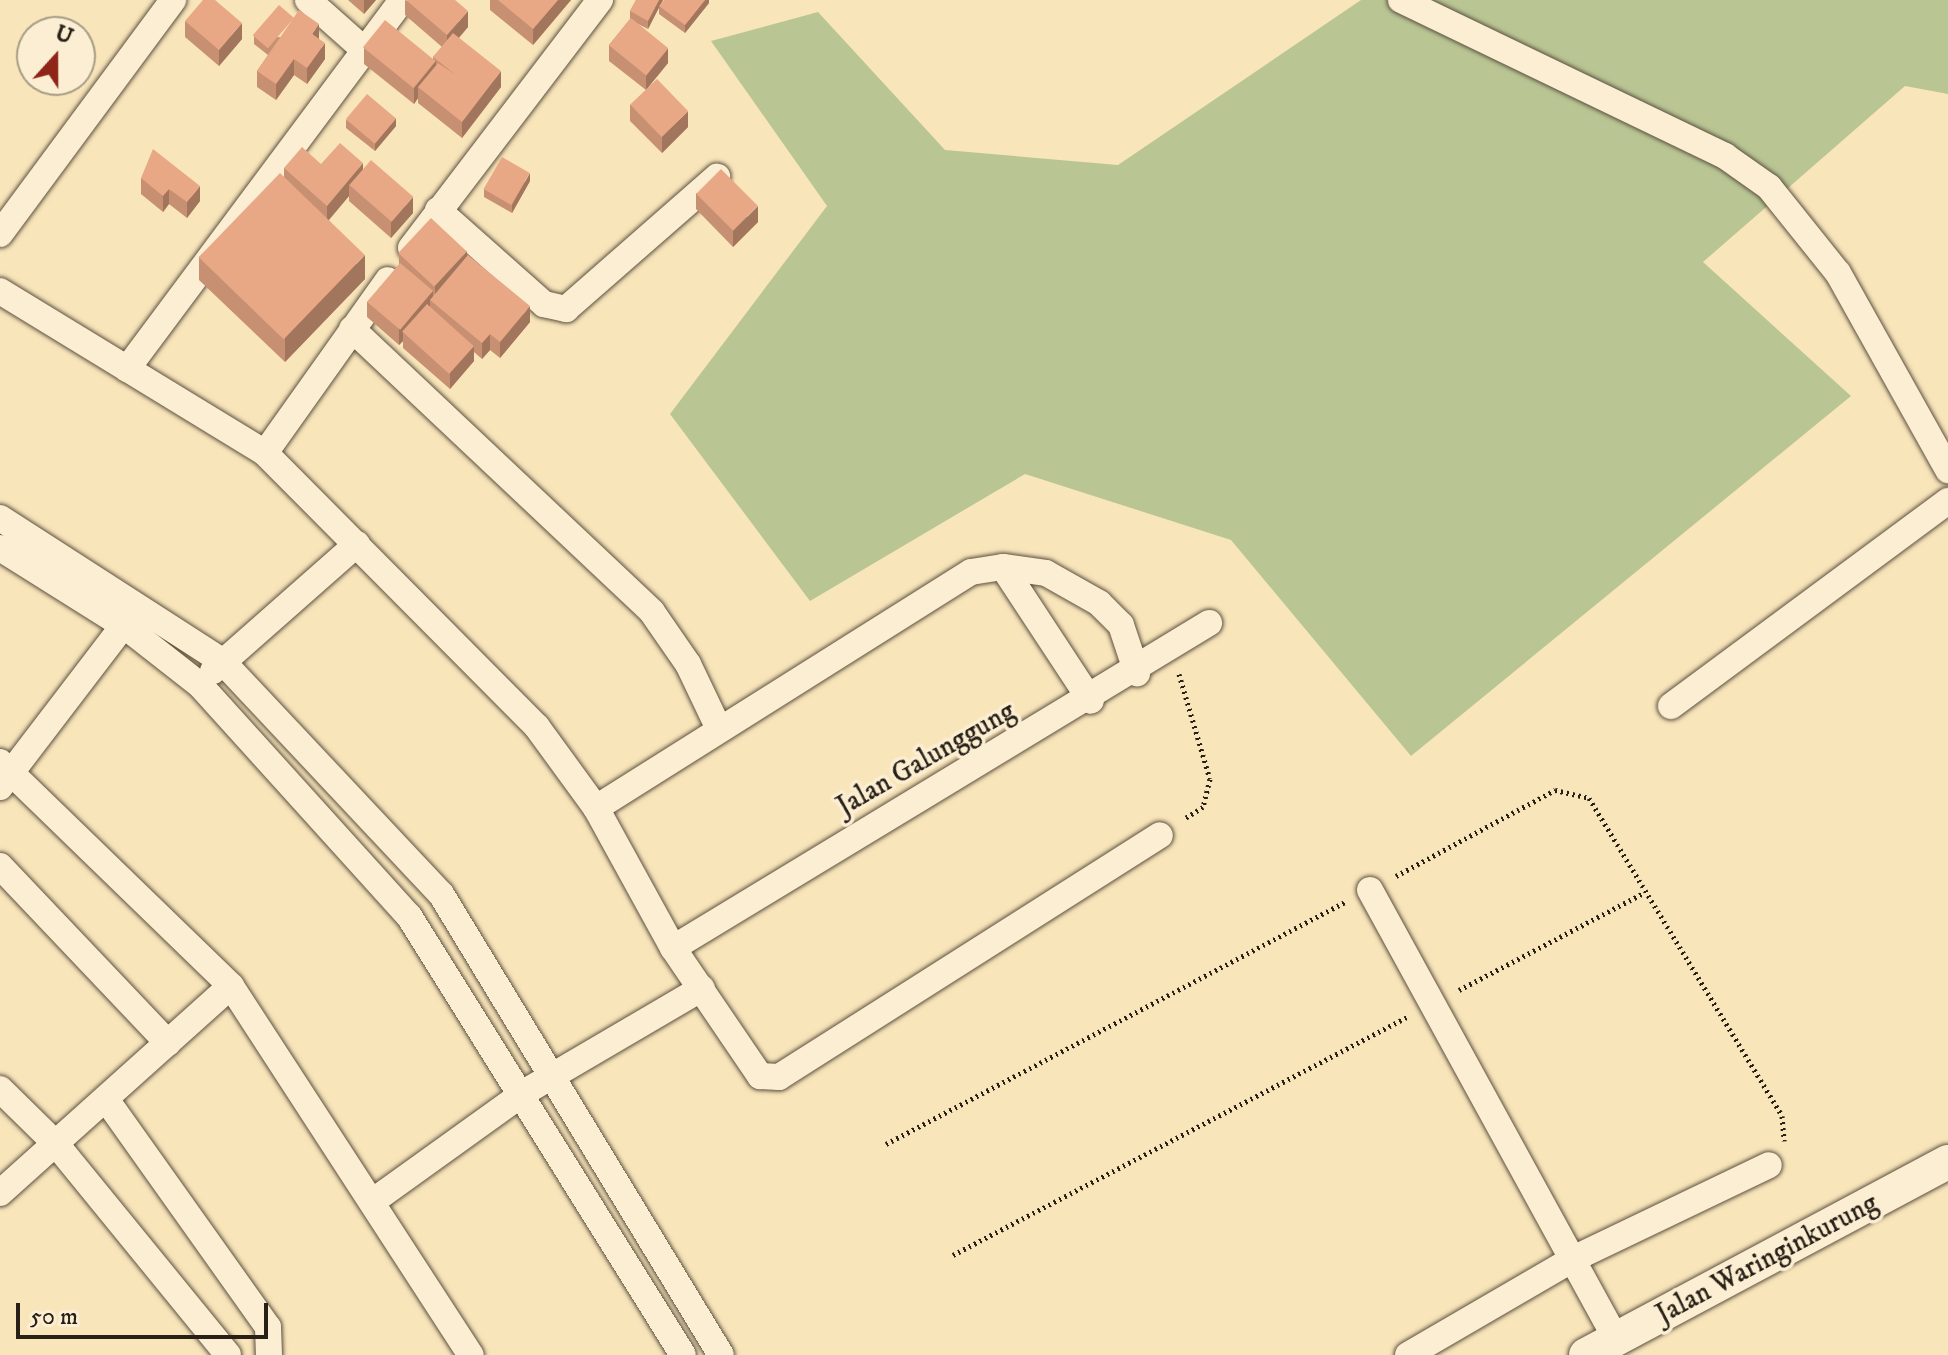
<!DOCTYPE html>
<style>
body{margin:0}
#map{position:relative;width:1948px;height:1355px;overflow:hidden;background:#f9e5ba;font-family:"IM FELL DW Pica",serif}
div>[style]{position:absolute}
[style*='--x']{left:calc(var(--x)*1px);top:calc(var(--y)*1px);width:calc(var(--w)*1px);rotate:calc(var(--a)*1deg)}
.green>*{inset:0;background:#b9c694}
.path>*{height:5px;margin-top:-2.5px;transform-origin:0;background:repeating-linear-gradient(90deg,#282017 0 2px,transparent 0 6px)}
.roads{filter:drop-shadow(0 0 2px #5c5140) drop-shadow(0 0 2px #5c5140)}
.minor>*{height:26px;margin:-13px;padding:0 13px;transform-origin:13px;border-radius:13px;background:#fbeed2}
.tertiary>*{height:34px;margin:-17px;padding:0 17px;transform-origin:17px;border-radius:17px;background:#fbeed2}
.wall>*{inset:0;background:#c89072}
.shaded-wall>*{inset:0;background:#a2765d}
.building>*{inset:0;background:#e8a885;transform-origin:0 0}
span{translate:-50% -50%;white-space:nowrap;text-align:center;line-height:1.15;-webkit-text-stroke:7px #fbeed2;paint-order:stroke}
.street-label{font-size:28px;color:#282017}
.north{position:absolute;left:16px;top:16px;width:80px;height:80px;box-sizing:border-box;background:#fbeed2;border:2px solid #a79c87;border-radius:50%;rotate:21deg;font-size:22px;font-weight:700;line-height:32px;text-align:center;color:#282017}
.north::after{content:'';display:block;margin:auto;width:28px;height:36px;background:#8f2418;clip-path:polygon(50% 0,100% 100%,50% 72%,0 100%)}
.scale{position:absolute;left:16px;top:1303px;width:252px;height:36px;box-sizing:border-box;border:4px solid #282017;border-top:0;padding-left:10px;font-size:24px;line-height:28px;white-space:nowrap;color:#282017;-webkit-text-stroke:6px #fbeed2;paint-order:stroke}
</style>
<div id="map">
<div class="green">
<i style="clip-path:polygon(1361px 0,1948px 0,1948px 94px,1905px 86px,1703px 262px,1851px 396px,1411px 756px,1231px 540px,1025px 474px,810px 601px,670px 414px,827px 206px,711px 41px,818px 12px,945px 150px,1118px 165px)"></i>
</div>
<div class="path">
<i style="--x:1179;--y:674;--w:109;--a:73.6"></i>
<i style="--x:1210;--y:779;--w:29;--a:104"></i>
<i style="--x:1203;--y:807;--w:22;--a:148"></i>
<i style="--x:1396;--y:876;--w:181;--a:-28.4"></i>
<i style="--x:1555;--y:790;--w:35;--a:13"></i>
<i style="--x:1589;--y:798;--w:372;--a:58.7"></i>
<i style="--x:1782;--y:1116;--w:25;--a:85"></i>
<i style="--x:1459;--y:990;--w:207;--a:-27.7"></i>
<i style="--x:886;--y:1144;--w:519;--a:-27.8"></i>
<i style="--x:953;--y:1255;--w:513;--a:-27.66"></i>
</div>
<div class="roads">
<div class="minor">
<i style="--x:308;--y:0;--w:71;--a:41.6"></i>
<i style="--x:1401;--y:0;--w:360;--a:25.7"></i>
<i style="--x:1725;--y:156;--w:54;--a:35.2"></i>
<i style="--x:1769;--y:187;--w:110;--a:51.3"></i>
<i style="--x:1838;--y:273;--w:226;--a:60.8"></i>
<i style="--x:438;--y:210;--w:142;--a:41.6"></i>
<i style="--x:544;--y:304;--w:23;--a:13"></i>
<i style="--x:566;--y:309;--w:201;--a:-41.2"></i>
<i style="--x:0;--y:234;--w:291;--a:-53.5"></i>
<i style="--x:411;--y:248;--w:312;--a:-52.7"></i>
<i style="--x:0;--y:291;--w:311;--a:31.4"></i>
<i style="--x:265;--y:453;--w:386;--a:45.2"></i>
<i style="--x:537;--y:727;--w:100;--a:53.9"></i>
<i style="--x:596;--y:808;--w:160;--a:61.2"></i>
<i style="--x:673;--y:948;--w:155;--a:55.8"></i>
<i style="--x:760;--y:1076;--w:19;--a:3"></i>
<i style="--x:779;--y:1077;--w:451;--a:-32.4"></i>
<i style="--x:352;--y:329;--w:412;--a:43.3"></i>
<i style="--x:652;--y:612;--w:63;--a:55.3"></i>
<i style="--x:688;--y:664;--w:72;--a:64.5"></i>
<i style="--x:127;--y:369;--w:460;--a:-53.3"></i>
<i style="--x:265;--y:453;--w:212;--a:-54.6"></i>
<i style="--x:0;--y:518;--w:264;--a:32.8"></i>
<i style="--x:222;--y:661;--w:320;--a:46.8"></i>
<i style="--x:441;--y:894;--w:539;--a:58.73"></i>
<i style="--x:0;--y:548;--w:149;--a:32.1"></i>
<i style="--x:126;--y:627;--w:94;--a:38.1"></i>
<i style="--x:200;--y:685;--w:312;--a:47.9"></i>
<i style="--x:409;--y:916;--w:517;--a:58.03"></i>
<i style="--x:1003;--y:567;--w:43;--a:7.9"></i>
<i style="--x:1046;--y:573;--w:61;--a:29.5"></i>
<i style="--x:1099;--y:603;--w:31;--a:45"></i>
<i style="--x:1121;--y:625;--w:51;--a:71.6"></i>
<i style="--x:213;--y:671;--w:192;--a:-41.4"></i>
<i style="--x:1671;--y:706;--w:345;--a:-36.5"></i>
<i style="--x:0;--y:762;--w:322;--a:44.1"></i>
<i style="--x:231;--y:986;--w:440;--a:57"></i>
<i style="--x:0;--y:787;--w:220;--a:-52.6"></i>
<i style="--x:596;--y:808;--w:443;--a:-32.2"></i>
<i style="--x:971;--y:572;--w:32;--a:-9"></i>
<i style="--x:1003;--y:567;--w:160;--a:56.7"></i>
<i style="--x:0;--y:866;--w:244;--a:46.5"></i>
<i style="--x:1370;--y:890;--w:512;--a:61.28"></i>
<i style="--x:673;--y:948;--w:627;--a:-31.23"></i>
<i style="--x:0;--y:1089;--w:78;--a:44.5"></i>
<i style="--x:56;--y:1144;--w:272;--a:50.8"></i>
<i style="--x:108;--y:1102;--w:276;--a:54.6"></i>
<i style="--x:268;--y:1327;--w:28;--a:88"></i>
<i style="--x:0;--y:1193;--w:310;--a:-41.9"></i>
<i style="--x:376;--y:1199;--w:183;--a:-35.7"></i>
<i style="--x:525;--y:1092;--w:205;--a:-30.4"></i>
<i style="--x:1408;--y:1355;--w:191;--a:-30.2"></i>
<i style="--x:1573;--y:1259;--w:217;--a:-25.6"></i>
</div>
<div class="tertiary">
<i style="--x:1586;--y:1355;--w:410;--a:-28.1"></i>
</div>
</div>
<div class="wall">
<i style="clip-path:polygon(348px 0,376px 0,364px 14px)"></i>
<i style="clip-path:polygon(405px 0,468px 27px,459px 38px,501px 87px,462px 138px,418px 103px,418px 98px,414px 104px,364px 64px,364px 48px,433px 59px,433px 57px,442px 47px,405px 15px)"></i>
<i style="clip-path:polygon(490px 0,571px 0,533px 45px,490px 10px)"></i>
<i style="clip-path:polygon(636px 0,663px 0,661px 4px,709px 0,709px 3px,685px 33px,659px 14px,659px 7px,648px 29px,638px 24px,668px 63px,646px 90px,688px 127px,662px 153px,630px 121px,630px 105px,646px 90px,609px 61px,609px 45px,630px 19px,630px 11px)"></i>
<i style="clip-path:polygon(185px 21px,242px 39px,219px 66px,185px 37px)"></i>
<i style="clip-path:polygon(254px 36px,319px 39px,325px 59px,307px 84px,294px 75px,276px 100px,257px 87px,257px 71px,268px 55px,254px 44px)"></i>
<i style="clip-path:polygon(346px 120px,396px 126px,375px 151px,346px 128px)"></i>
<i style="clip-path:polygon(321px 164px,363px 169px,413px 213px,391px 238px,349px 201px,349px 196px,329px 220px,365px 279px,285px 362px,199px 280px,199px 257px,284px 178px,284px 168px)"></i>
<i style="clip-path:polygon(141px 178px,200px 201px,187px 218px,169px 204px,163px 212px,141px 194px)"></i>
<i style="clip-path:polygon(530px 181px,512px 213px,484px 197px,484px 189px)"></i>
<i style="clip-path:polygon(696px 193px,758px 222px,733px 247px,696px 209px)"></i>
<i style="clip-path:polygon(399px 254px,467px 256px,530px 322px,500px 358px,490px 350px,482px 359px,474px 352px,474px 361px,450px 389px,403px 348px,403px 341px,399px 345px,367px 317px,367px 302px,399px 265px)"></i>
</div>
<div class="shaded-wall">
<i style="clip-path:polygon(364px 0,376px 0,364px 14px)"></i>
<i style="clip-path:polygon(558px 0,571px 0,533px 45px,533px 29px)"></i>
<i style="clip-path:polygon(659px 0,663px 0,648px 29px,648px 21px)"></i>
<i style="clip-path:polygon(705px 0,709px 0,709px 3px,685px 33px,685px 25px)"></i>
<i style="clip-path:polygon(468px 11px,468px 27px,447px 51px,447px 35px)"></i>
<i style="clip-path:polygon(242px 23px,242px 39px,219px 66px,219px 50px)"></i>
<i style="clip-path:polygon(319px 24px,319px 40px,312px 34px)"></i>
<i style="clip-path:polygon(325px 43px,325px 59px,307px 84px,307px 68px)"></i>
<i style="clip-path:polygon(668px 48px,668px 63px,646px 90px,646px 74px)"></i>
<i style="clip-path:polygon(294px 59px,294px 75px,276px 100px,276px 84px)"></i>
<i style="clip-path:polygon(436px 61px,436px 77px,418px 87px,418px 98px,414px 104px,414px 88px)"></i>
<i style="clip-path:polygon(501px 71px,501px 87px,462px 138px,462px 122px)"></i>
<i style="clip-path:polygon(688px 111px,688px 127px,662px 153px,662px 137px)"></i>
<i style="clip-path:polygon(396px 118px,396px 126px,375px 151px,375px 143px)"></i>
<i style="clip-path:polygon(363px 163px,363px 179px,349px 185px,349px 196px,327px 222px,327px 206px)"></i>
<i style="clip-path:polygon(530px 173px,530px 181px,512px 213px,512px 205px)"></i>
<i style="clip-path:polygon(200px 186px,200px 201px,187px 218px,187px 202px)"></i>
<i style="clip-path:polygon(169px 189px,169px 204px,163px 212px,163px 196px)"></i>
<i style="clip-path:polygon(413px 197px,413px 213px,391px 238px,391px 222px)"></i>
<i style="clip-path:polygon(758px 206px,758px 222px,733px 247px,733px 231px)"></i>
<i style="clip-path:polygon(467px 251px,467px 266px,435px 302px,435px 286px)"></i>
<i style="clip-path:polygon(365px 255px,365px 279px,285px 362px,285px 338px)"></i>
<i style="clip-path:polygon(433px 291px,433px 302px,430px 300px,430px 310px,403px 332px,403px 341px,399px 345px,399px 329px)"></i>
<i style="clip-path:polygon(530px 306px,530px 322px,500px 358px,500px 342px)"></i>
<i style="clip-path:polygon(490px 334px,490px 350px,482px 359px,482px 343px)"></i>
<i style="clip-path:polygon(474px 346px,474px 361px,450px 389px,450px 373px)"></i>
</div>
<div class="building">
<i style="clip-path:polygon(203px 0,215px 0,242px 23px,219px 50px,185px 21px)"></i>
<i style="clip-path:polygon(406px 0,455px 0,468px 11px,447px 35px)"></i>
<i style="clip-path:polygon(498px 0,558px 0,533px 29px)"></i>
<i style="clip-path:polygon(636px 0,659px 0,648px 21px,630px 11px)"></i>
<i style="clip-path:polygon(664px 0,705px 0,685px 25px,659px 6px)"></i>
<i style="left:279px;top:5px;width:20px;height:40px;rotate:41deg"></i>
<i style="clip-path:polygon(299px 10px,319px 24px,312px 34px,325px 43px,307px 68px,294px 59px,276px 84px,257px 71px)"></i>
<i style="left:631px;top:18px;width:48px;height:35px;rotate:39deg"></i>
<i style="left:385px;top:20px;width:65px;height:35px;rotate:39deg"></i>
<i style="clip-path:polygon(453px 33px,501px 71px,462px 122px,418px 87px,438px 63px,456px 75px,433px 57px)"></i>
<i style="left:657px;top:79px;width:45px;height:37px;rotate:46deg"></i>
<i style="left:367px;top:94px;width:38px;height:33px;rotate:40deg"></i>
<i style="clip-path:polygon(340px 143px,363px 163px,327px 206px,284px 168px,302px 147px,321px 164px)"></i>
<i style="clip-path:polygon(153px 149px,200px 186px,187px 202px,169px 189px,163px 196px,141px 178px)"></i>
<i style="left:502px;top:157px;width:32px;height:37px;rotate:30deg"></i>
<i style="left:371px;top:160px;width:56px;height:33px;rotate:41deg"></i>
<i style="left:721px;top:169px;width:52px;height:35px;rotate:45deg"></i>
<i style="left:280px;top:173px;width:118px;height:117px;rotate:44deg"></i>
<i style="left:431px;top:218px;width:49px;height:48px;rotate:43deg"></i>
<i style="clip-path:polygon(468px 255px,530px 306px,500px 342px,490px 334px,482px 343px,430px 300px)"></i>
<i style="left:400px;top:263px;width:43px;height:51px;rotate:40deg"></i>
<i style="left:427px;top:304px;width:63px;height:37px;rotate:42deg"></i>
</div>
<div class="street-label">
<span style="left:926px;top:759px;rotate:-30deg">Jalan Galunggung</span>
<span style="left:1767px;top:1259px;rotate:-28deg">Jalan Waringinkurung</span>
</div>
<div class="north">U</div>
<div class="scale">50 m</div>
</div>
